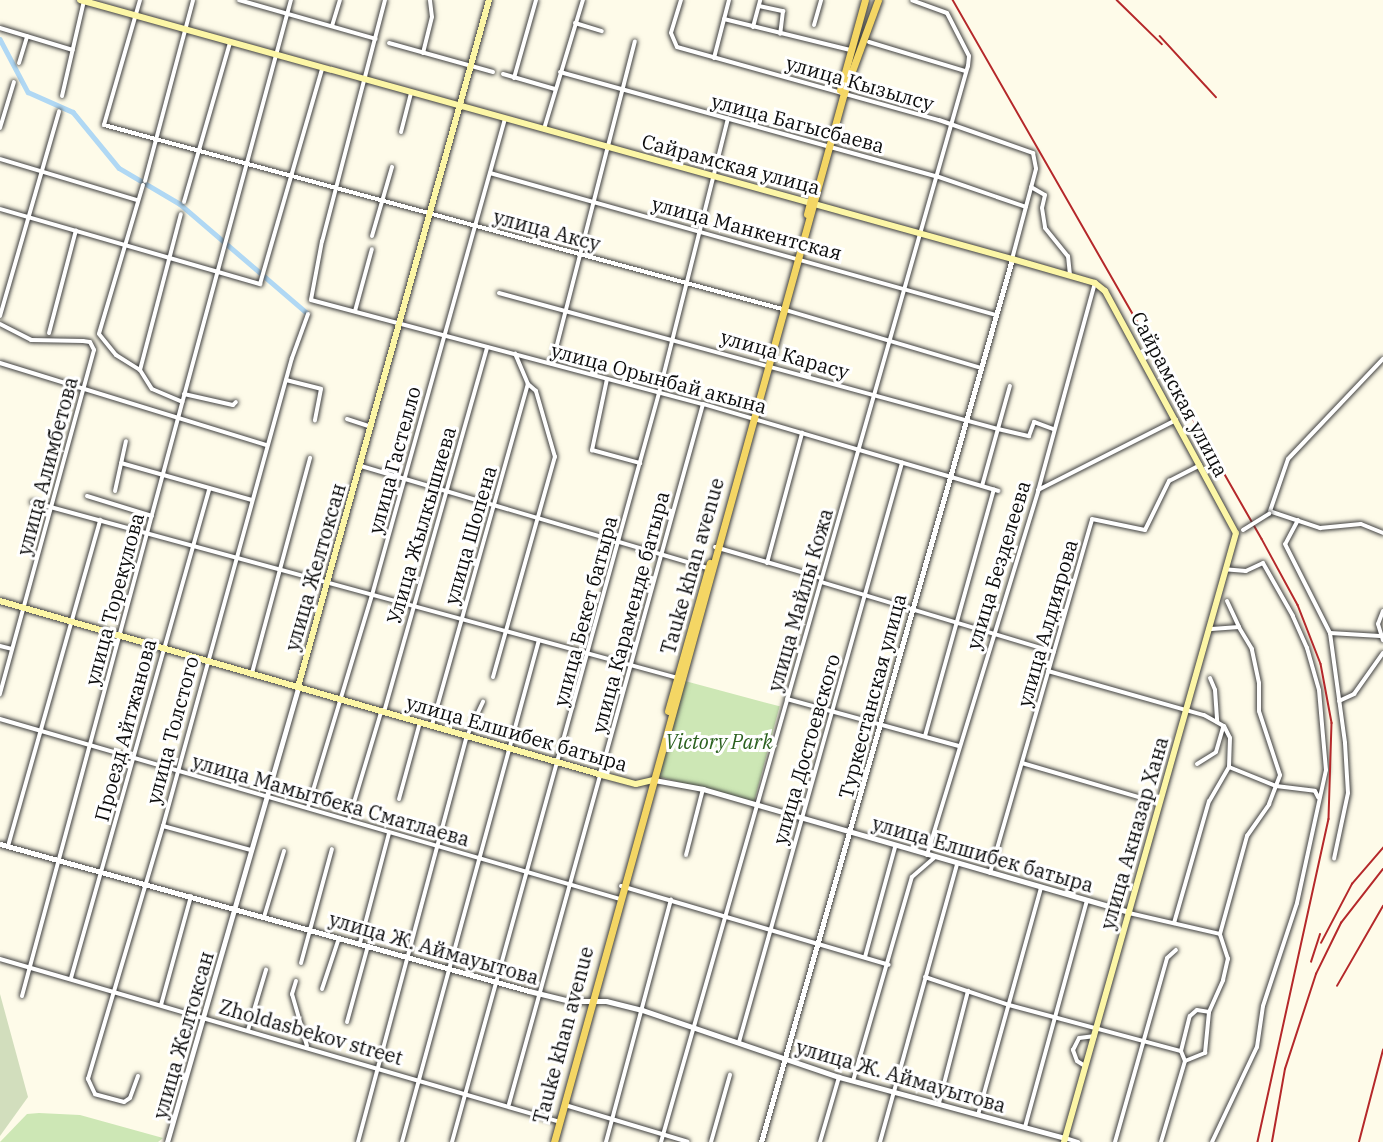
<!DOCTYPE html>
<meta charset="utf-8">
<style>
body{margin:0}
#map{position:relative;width:1383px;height:1142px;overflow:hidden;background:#fefbe9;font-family:"IBM Plex Serif",serif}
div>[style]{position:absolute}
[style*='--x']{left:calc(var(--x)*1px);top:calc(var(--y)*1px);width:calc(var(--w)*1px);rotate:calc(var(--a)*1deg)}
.green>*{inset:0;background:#cde7b5;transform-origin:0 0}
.cemetery>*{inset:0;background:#d2debd}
.canal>*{height:4.5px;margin:-2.25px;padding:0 2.25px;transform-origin:2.25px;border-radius:2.25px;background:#b0d8f4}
.roads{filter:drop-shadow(0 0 2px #3e3e3e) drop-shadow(0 0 2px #3e3e3e)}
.minor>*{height:4px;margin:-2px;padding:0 2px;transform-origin:2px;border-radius:2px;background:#fff}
.tertiary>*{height:5px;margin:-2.5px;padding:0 2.5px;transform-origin:2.5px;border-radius:2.5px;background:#fff}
.secondary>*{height:6px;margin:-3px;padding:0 3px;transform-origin:3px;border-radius:3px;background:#fcf6a6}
.primary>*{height:7px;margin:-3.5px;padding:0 3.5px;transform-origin:3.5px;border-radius:3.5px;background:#f4d664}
.rail>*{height:1.5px;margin:-0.75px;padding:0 0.75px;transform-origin:0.75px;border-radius:0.75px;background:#b5282a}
.bridges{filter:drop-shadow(0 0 2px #3e3e3e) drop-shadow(0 0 2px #3e3e3e)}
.minor-bridge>*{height:4px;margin:-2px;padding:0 2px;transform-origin:2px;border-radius:2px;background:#fff}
span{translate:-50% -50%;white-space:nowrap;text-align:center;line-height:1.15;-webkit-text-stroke:6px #fff;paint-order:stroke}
.street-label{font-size:20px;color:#0b0b0b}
.park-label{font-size:20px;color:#2a601e;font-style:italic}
</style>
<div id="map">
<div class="green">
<i style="left:685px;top:681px;width:98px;height:99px;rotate:15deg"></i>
<i style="clip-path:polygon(39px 1113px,80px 1115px,163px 1138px,158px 1142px,0 1142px,27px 1114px)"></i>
</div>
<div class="cemetery">
<i style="clip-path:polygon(0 994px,28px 1097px,0 1136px)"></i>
</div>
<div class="canal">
<i style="--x:0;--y:39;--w:60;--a:62.2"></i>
<i style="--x:28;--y:92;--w:49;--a:24"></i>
<i style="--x:73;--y:112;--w:72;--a:50.6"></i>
<i style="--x:119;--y:168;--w:71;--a:30.5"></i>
<i style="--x:180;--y:204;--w:166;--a:40.6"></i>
</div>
<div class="roads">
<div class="minor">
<i style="--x:140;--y:0;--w:130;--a:106.1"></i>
<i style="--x:104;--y:125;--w:703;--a:15.18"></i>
<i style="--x:782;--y:309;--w:208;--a:16.5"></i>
<i style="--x:239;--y:0;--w:142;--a:15.9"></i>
<i style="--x:385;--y:0;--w:249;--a:104.6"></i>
<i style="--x:322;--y:241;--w:60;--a:100.6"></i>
<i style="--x:311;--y:300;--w:406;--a:14.9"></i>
<i style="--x:703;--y:404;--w:308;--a:16.4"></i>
<i style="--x:681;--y:0;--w:34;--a:107"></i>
<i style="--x:671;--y:33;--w:15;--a:67"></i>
<i style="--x:677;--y:47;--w:272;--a:15.6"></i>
<i style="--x:939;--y:120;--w:100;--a:19.3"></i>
<i style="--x:1033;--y:153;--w:16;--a:79"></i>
<i style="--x:1036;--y:169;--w:93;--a:104.9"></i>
<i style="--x:759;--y:6;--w:25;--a:12"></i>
<i style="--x:783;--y:11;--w:23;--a:97"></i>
<i style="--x:724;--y:19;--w:130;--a:13.8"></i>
<i style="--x:575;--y:23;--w:28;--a:17"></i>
<i style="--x:814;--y:25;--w:26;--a:-74"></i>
<i style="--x:332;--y:26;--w:27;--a:-73"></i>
<i style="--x:753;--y:27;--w:28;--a:-75"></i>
<i style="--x:0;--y:28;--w:76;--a:16.8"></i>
<i style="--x:869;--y:42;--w:100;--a:16.8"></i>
<i style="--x:389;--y:43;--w:108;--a:15.6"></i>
<i style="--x:423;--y:53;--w:37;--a:-76"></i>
<i style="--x:432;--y:17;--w:17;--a:-97"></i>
<i style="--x:714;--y:58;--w:60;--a:-75.5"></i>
<i style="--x:19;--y:63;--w:28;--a:-73"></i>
<i style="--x:560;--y:72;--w:390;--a:15.5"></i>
<i style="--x:936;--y:176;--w:95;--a:19"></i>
<i style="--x:503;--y:74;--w:54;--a:16.1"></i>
<i style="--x:514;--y:78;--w:81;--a:-74.2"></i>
<i style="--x:62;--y:96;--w:98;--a:-77"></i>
<i style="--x:0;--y:128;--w:48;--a:-73.1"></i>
<i style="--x:544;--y:129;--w:135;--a:-73.2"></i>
<i style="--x:401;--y:132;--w:40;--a:-75.6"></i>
<i style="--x:0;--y:159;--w:143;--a:16.7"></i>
<i style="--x:490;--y:173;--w:526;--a:15.68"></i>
<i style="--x:145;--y:181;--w:187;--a:-75.1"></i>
<i style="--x:143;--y:185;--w:155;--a:106.5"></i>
<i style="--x:99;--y:334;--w:27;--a:51"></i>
<i style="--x:116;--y:355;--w:28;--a:32"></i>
<i style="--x:140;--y:370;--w:22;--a:58"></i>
<i style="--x:152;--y:389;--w:33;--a:23"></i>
<i style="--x:1031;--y:187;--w:16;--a:30"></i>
<i style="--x:1045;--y:195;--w:13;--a:103"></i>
<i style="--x:1042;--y:208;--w:20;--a:81"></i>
<i style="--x:1045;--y:228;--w:36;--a:51"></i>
<i style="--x:1068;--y:256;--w:20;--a:84"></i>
<i style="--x:184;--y:202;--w:166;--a:-73.9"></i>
<i style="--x:0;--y:209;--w:271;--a:16.1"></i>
<i style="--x:260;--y:284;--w:224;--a:-73.9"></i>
<i style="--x:372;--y:236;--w:72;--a:-73.8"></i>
<i style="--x:499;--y:293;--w:517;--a:15.25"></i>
<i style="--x:998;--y:429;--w:32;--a:13"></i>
<i style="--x:1029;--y:436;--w:15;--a:-70"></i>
<i style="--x:1034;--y:422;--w:20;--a:20"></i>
<i style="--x:355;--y:311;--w:64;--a:-74.7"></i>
<i style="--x:0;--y:316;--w:213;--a:-73.9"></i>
<i style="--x:0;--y:324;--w:35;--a:27"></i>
<i style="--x:31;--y:340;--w:52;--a:1.1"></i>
<i style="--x:83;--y:341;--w:7;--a:8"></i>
<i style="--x:90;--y:342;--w:9;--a:63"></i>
<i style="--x:94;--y:350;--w:357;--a:105.3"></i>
<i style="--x:49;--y:333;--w:106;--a:-75.3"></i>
<i style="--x:0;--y:363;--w:279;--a:17.1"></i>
<i style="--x:552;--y:364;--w:333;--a:-75.6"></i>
<i style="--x:140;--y:370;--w:161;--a:-75.3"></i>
<i style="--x:607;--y:379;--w:73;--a:101.9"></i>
<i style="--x:592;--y:450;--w:50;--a:15.2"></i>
<i style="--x:286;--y:380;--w:36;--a:14"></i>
<i style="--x:321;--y:389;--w:32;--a:101"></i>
<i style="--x:184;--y:394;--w:50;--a:12.7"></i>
<i style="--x:233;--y:405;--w:4;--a:-45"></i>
<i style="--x:347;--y:419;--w:25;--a:18"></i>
<i style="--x:121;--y:463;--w:136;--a:15.8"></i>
<i style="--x:361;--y:466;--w:362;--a:16.4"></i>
<i style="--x:982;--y:486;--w:104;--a:-74.4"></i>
<i style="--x:1038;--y:490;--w:155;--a:-26.9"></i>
<i style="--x:115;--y:491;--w:51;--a:-77.6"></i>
<i style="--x:87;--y:496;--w:68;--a:17.1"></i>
<i style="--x:32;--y:502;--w:670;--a:15.24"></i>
<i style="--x:1272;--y:512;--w:51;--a:18.4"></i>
<i style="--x:1320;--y:528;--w:41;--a:-5.6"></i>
<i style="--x:1361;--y:524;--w:24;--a:22"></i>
<i style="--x:1269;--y:514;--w:58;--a:-70.9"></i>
<i style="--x:1288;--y:459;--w:138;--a:-46.5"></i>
<i style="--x:1298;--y:520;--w:27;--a:118"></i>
<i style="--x:1285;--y:544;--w:100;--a:63.2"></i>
<i style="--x:1330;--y:633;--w:111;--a:82.2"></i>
<i style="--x:1345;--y:743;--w:50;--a:86.6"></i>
<i style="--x:1348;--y:793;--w:67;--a:102"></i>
<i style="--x:715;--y:547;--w:111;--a:16.2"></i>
<i style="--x:767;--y:563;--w:135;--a:-74.9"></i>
<i style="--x:821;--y:582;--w:243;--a:16.7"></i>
<i style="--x:1227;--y:601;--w:29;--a:65"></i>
<i style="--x:1383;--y:611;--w:14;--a:111"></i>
<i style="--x:1378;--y:624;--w:17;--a:73"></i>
<i style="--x:1330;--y:633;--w:50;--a:3.4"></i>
<i style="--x:0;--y:646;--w:12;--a:14"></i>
<i style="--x:1048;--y:671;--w:162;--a:15.8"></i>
<i style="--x:1204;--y:715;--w:23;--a:29"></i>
<i style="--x:1224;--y:726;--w:13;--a:63"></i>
<i style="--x:1230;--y:738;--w:29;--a:92"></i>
<i style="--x:1229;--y:767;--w:39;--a:120"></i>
<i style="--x:1209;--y:801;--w:127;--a:106"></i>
<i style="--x:252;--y:673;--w:223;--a:-74.9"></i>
<i style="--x:493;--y:677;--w:229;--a:-74.3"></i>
<i style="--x:555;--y:457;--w:69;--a:-106.1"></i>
<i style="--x:536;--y:391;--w:11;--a:-139"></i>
<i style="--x:1210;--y:678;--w:13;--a:67"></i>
<i style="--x:1215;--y:690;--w:32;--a:86"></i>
<i style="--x:787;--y:699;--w:178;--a:15.3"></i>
<i style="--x:1339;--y:701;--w:17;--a:-25"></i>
<i style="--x:1354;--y:694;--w:50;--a:-54.7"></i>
<i style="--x:384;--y:712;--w:379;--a:-74.2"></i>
<i style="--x:0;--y:719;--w:646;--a:16.19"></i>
<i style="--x:432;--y:725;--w:354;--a:-74.3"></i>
<i style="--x:528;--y:384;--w:33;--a:-113"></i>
<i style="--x:925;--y:736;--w:256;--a:-74.4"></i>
<i style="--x:1022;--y:763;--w:143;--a:16.3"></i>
<i style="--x:1197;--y:764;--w:22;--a:-32"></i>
<i style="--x:1216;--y:752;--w:26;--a:-74"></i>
<i style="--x:1229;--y:767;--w:51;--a:22"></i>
<i style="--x:1276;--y:786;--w:39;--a:7"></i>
<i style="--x:1315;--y:791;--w:7;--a:63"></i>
<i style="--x:399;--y:799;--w:80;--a:-74.7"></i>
<i style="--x:308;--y:807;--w:221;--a:-73.2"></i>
<i style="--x:372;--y:595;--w:493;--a:-74.4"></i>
<i style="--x:349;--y:819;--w:112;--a:-73.3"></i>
<i style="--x:163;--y:826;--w:91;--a:15.3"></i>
<i style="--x:8;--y:846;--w:339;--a:-74.2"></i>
<i style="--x:686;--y:855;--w:68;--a:-75.6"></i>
<i style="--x:927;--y:855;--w:381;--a:-73"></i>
<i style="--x:1038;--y:491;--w:216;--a:-74.7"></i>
<i style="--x:990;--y:873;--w:368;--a:-73.9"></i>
<i style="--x:1092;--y:519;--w:54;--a:11.7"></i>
<i style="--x:1145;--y:530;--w:55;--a:-63.9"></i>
<i style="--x:1169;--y:481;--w:35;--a:-27"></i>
<i style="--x:621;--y:886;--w:279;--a:16.4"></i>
<i style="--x:1129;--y:913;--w:93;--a:13"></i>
<i style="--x:264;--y:917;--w:69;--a:-73.1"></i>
<i style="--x:360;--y:943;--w:114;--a:-75.2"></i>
<i style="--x:865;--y:957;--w:114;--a:-74.7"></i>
<i style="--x:0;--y:959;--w:583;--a:16.23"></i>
<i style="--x:301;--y:963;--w:118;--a:-74.8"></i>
<i style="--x:925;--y:977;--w:89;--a:18.4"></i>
<i style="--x:1009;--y:1005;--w:178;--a:15"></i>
<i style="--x:71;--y:978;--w:507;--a:-74.21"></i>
<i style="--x:296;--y:981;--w:14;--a:107"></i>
<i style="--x:292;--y:994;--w:54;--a:73.9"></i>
<i style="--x:322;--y:989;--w:54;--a:-71.6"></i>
<i style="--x:22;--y:996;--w:1032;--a:-74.89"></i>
<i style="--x:161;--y:1005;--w:113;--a:-74.6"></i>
<i style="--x:347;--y:1022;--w:79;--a:-74.6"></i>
<i style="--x:248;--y:1030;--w:63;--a:-73.3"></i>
<i style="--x:739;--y:1042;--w:602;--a:-74.28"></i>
<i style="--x:1185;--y:1061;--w:22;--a:-22"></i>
<i style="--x:1205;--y:1053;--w:41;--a:-84.4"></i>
<i style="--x:1085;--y:1066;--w:9;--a:-148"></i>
<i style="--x:1077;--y:1061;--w:12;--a:-110"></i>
<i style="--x:1073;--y:1050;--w:13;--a:-63"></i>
<i style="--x:1079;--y:1038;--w:16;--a:-7"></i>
<i style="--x:138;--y:1076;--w:23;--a:110"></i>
<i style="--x:130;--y:1098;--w:7;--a:146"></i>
<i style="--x:124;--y:1102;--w:30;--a:-165"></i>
<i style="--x:95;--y:1094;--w:17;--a:-115"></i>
<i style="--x:88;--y:1079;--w:264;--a:-73.5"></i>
<i style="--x:163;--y:826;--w:485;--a:-74.6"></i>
<i style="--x:292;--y:358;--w:47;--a:-70"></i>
<i style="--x:853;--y:1081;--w:212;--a:-73.9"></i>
<i style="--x:912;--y:877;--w:29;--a:-41"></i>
<i style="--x:939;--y:1103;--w:116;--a:-75.5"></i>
<i style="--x:509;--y:1104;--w:726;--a:-74.51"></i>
<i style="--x:565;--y:1105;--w:128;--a:16.7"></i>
<i style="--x:978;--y:1115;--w:236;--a:-74.5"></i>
<i style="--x:1025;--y:1127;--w:234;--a:-74.7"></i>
<i style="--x:1065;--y:1138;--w:14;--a:17"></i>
<i style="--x:358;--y:1142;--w:420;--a:-75"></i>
<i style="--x:467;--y:736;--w:38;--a:-65"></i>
<i style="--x:402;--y:1142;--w:520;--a:-74.74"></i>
<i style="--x:452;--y:1142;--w:777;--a:-74.55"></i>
<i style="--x:659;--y:393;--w:283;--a:-75.9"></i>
<i style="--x:606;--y:1142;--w:251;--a:-75"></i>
<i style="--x:661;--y:1142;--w:1119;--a:-74.08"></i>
<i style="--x:968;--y:66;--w:10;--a:-84"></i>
<i style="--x:969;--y:56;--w:48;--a:-117.1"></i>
<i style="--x:947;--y:13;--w:37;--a:-160"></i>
<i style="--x:711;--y:1142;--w:70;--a:-74.2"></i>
<i style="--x:820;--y:1142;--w:68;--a:-73.7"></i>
<i style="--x:880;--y:1142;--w:288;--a:-74.5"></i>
<i style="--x:1115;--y:1142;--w:191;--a:-74.2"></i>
<i style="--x:1167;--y:958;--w:12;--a:-42"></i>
<i style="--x:1161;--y:1142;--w:84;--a:-73.5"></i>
<i style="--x:1185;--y:1061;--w:11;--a:-112"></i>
<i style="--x:1181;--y:1051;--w:36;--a:-76"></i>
<i style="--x:1190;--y:1016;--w:9;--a:-41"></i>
<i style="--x:1197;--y:1010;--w:12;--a:9"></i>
<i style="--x:1209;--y:1012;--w:35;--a:-66"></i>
<i style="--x:1223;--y:980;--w:22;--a:-77"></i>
<i style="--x:1228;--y:959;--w:26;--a:-108"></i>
<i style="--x:1220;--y:934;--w:102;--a:-74.6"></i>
<i style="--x:1247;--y:836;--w:39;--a:-55"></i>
<i style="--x:1269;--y:804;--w:31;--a:-69"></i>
<i style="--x:1280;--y:775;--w:67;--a:-108.2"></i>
<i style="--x:1259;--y:711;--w:28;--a:-90"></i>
<i style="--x:1259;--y:683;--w:35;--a:-102"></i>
<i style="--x:1252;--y:649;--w:26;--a:-121"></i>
<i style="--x:1239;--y:627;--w:31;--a:176"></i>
<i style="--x:1212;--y:1142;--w:105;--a:-64.7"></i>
<i style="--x:1257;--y:1047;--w:41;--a:-81.7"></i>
<i style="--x:1263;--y:1006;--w:108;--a:-71.7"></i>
<i style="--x:1297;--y:903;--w:136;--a:-77.7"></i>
<i style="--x:1326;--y:770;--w:80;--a:-95"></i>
<i style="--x:1319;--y:690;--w:44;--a:-105.9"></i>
<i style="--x:1307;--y:648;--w:35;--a:-114"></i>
<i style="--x:1293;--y:616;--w:61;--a:-119.5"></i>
<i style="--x:1263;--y:563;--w:19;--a:155"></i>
<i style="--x:1246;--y:571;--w:21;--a:-175"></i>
</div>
<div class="tertiary">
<i style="--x:654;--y:780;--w:50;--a:10.4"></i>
<i style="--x:703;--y:789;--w:442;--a:16.1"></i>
<i style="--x:0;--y:844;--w:549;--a:15.53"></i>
<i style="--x:529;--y:991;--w:42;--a:13.7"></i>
<i style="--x:570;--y:1001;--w:36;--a:0"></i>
<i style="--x:606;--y:1001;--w:37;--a:14"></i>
<i style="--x:642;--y:1010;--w:208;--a:18.8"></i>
<i style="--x:839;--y:1077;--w:234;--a:15.1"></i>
<i style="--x:167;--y:1142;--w:473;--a:-73.9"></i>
<i style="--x:761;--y:1142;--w:918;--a:-74.13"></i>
</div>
<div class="secondary">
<i style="--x:80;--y:0;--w:967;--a:15.53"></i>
<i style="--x:1012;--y:259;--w:86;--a:16.1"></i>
<i style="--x:1095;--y:283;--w:13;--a:39"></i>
<i style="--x:1105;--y:291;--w:275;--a:61.6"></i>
<i style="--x:1236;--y:533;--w:633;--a:105.77"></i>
<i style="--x:0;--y:601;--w:627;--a:16.12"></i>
<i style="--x:602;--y:775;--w:35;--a:15"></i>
<i style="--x:636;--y:784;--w:18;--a:-13"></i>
<i style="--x:298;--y:687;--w:713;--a:-74.46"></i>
</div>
<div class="primary">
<i style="--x:840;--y:90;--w:93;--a:-74.5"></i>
<i style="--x:807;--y:214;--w:28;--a:-75"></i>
<i style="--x:668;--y:711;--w:154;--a:-74.2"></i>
<i style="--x:554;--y:1142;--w:1088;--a:-74.55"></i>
<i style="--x:844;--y:93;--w:99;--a:-69.9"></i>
</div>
</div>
<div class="rail">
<i style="--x:953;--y:0;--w:621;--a:60.18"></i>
<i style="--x:1262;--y:539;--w:75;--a:61.4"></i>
<i style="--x:1298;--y:605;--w:63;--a:68.7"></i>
<i style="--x:1321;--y:664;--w:60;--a:79.4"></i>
<i style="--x:1332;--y:723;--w:96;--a:91.8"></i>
<i style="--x:1329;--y:819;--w:331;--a:102.4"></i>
<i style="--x:1117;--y:0;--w:63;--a:44.4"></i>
<i style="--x:1160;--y:36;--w:83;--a:47.4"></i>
<i style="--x:1321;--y:943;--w:67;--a:-62.3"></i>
<i style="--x:1352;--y:884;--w:48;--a:-49.3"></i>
<i style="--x:1311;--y:962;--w:29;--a:-72"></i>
<i style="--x:1337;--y:986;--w:92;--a:-60.1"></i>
<i style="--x:1272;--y:1142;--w:74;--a:-79.9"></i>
<i style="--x:1285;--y:1069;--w:100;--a:-71.9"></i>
<i style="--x:1316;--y:974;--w:57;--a:-63.9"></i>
<i style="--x:1341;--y:923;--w:68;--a:-52.1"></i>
<i style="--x:1359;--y:1142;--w:95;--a:-75.4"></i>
</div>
<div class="bridges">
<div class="minor-bridge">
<i style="--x:1243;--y:530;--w:31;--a:-32"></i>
</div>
</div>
<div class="street-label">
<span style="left:860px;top:83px;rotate:16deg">улица Кызылсу</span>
<span style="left:798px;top:123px;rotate:15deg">улица Багысбаева</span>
<span style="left:731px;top:164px;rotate:15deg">Сайрамская улица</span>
<span style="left:747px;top:228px;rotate:15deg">улица Манкентская</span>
<span style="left:547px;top:230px;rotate:15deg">улица Аксу</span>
<span style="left:785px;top:354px;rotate:16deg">улица Карасу</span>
<span style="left:659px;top:378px;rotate:15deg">улица Орынбай акына</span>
<span style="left:1180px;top:394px;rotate:62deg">Сайрамская улица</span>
<span style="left:394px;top:460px;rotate:-75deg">улица Гастелло</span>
<span style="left:47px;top:466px;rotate:-75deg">улица Алимбетова</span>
<span style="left:421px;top:525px;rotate:-74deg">Улица Жылкышиева</span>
<span style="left:470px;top:535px;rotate:-74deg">улица Шопена</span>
<span style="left:998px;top:565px;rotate:-73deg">улица Безделеева</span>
<span style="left:692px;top:566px;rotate:-74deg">Tauke khan avenue</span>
<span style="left:315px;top:567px;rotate:-74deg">улица Желтоксан</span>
<span style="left:114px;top:599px;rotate:-75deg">улица Торекулова</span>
<span style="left:800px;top:600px;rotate:-74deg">улица Майлы Кожа</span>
<span style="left:585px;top:611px;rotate:-75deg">улица Бекет батыра</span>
<span style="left:630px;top:612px;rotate:-75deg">улица Караменде батыра</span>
<span style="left:1047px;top:623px;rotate:-74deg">улица Алдиярова</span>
<span style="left:872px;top:696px;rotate:-75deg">Туркестанская улица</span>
<span style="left:125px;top:730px;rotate:-75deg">Проезд Айтжанова</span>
<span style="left:172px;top:730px;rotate:-75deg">улица Толстого</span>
<span style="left:517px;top:733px;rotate:16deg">улица Елшибек батыра</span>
<span style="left:806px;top:749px;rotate:-74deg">улица Достоевского</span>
<span style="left:331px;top:800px;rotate:16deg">улица Мамытбека Сматлаева</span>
<span style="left:1134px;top:833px;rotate:-74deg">улица Акназар Хана</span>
<span style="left:983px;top:854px;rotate:16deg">улица Елшибек батыра</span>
<span style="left:434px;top:948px;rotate:16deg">улица Ж. Аймауытова</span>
<span style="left:311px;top:1032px;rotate:16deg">Zholdasbekov street</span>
<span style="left:183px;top:1035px;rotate:-74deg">улица Желтоксан</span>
<span style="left:563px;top:1035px;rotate:-75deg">Tauke khan avenue</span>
<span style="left:901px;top:1076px;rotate:16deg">улица Ж. Аймауытова</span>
</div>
<div class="park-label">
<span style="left:719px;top:741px">Victory Park</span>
</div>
</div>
